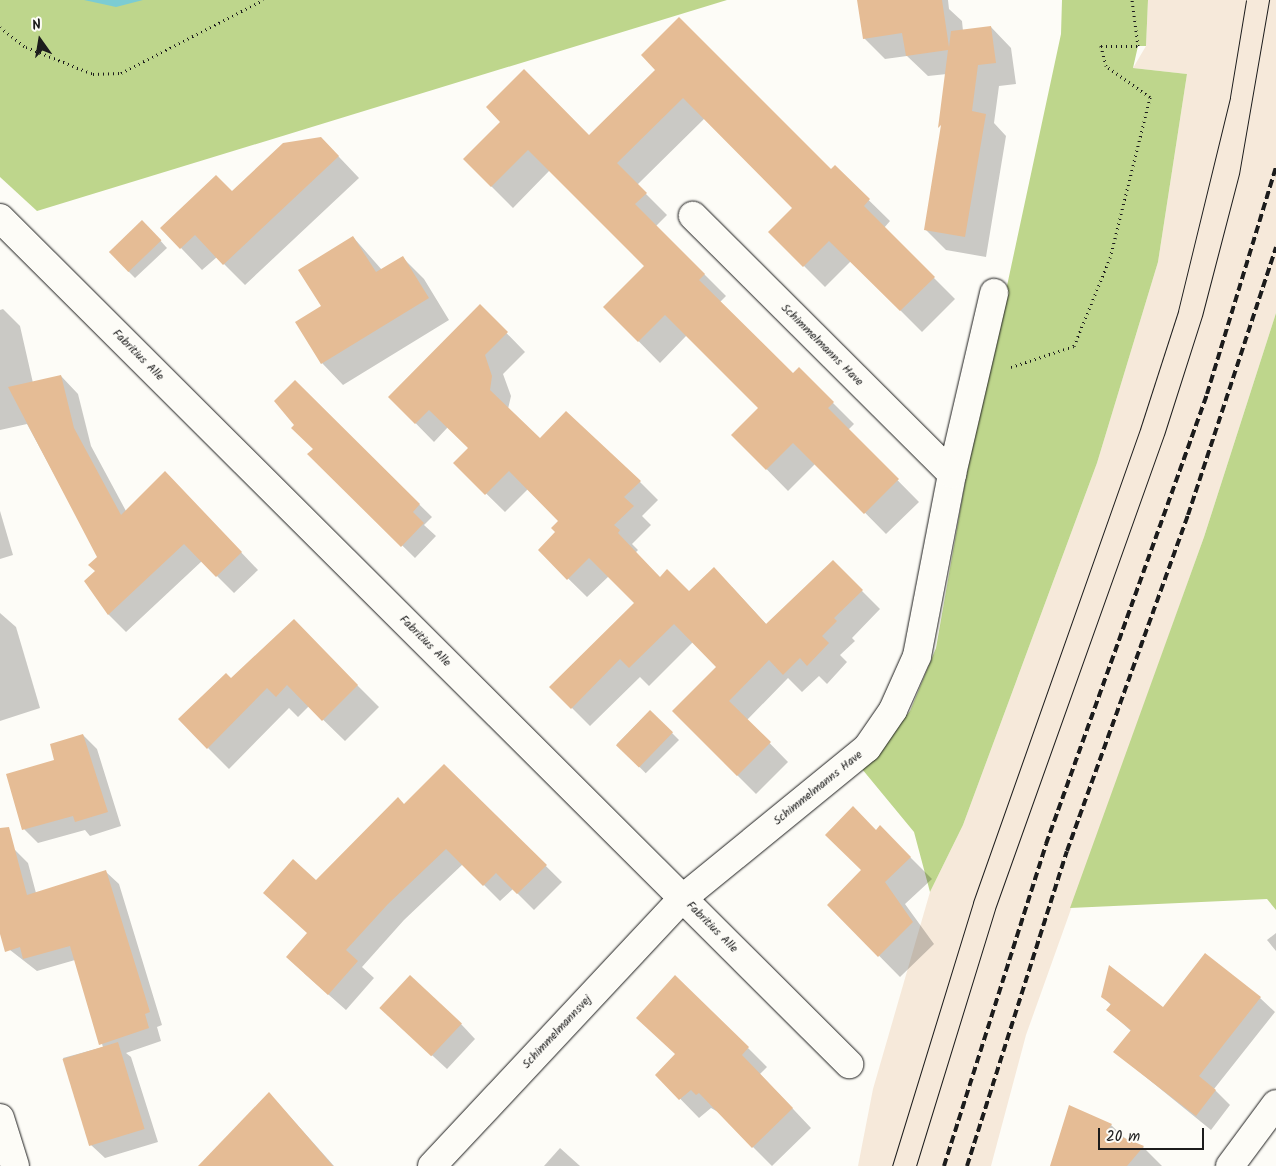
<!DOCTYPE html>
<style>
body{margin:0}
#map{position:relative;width:1276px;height:1166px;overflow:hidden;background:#fdfcf7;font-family:Kalam,sans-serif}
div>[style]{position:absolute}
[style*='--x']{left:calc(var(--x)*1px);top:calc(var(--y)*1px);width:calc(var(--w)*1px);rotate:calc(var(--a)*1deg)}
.built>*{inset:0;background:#f6e9da}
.green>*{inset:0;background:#bed68c}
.water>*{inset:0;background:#7bccd3}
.shadow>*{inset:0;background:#0003;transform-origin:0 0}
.building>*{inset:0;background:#e5bc95;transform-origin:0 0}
.path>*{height:3px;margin-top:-1.5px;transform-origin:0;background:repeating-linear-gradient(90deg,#1c1c1c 0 1px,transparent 0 5px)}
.roads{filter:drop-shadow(0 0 1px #1c1c1c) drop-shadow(0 0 1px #1c1c1c)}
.street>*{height:28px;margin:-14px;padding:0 14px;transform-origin:14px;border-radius:14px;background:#fdfcf7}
.secondary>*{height:28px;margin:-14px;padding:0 14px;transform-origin:14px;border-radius:14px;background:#fdfcf7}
.tram>*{height:1px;margin:-0.5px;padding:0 0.5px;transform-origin:0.5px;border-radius:0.5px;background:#1c1c1c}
.rail>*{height:4px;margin-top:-2px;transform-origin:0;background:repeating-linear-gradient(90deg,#1c1c1c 0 8px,transparent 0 12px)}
span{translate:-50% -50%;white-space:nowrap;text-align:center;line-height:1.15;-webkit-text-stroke:4px #fdfcf7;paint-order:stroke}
.street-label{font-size:12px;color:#1c1c1c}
.north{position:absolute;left:15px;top:15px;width:50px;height:50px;-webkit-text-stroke:4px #fdfcf7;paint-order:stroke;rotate:347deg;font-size:14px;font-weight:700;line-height:20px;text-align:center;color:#1c1c1c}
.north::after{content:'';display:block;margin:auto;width:18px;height:22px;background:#1c1c1c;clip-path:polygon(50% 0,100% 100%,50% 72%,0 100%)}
.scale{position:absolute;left:1098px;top:1128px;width:106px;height:22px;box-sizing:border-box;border:2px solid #1c1c1c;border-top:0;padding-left:6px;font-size:15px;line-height:18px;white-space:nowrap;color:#1c1c1c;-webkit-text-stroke:4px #fdfcf7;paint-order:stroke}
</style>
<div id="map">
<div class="built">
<i style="clip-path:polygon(1148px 0,1276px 0,1276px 313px,1204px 537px,1026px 1035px,991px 1166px,858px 1166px,873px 1089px,930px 892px,963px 825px,1097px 463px,1158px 262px,1187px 74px,1133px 68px,1146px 46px)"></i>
</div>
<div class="green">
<i style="clip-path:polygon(0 0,727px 0,37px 211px,0 177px)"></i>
<i style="clip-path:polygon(1062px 0,1148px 0,1146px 46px,1138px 46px,1133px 68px,1187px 74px,1158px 262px,1097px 463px,963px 825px,930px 892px,914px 832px,862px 769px,910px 711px,936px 648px,966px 477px,1061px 34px)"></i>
<i style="clip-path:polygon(1276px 313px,1276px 910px,1267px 899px,1070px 908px,1204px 537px)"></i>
</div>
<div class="water">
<i style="clip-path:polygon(84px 0,143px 0,116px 7px)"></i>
</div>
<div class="shadow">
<i style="clip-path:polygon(859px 0,948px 0,949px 9px,962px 21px,963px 31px,991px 27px,1011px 48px,1016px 84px,999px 86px,994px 123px,1006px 136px,986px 257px,946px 250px,925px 229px,942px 130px,947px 74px,928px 76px,907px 56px,885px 59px,864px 38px)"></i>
<i style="clip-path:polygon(657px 70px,831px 171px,835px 167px,890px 221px,884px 228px,955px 299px,922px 332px,851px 261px,825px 287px,770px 232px,794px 208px,705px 118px,637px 185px,667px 215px,656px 226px,726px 296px,720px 302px,793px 375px,799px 369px,854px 424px,848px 430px,919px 502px,886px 534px,816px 463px,788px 491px,733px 435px,760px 408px,687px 335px,660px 363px,605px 307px,646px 266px,550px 170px,513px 208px,464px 159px,589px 136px)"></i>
<i style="clip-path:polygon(321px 138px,359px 178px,245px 285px,217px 257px,202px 270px,162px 228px,232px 193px)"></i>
<i style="clip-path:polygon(149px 228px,167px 248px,135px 278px,128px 271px)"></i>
<i style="clip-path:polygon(353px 237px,382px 270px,402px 257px,424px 279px,449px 320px,343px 385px,322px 363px,322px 307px)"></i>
<i style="clip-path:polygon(480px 306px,525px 352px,503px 374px,511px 396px,508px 409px,540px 440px,640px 482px,658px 500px,642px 516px,651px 525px,632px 544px,638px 550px,635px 553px,660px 578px,689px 593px,732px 587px,767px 625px,833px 562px,880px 609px,852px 638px,855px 641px,840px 655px,847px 662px,827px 684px,819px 676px,802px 692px,788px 678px,747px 720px,788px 762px,756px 794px,673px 711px,717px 667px,693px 642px,649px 686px,640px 677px,590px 726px,551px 687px,636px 603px,609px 576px,587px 597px,539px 550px,557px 532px,560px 521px,528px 489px,505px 512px,455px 463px,470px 448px,448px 427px,434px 442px,390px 397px)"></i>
<i style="clip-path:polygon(3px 309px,20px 326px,33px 383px,61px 376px,78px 394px,91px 446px,126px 511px,182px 490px,258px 570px,234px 593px,202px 561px,126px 632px,109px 615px,86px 581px,96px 572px,99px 557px,27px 424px,0 430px,0 310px)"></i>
<i style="clip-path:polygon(295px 382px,432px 517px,424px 525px,436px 536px,415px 558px,309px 454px,314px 449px)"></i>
<i style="clip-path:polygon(0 511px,13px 555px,0 559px)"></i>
<i style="clip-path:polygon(0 613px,16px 627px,40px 708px,0 721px)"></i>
<i style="clip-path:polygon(293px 621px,379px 707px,345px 741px,309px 706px,298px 717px,289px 708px,229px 769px,208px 748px,231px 680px)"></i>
<i style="left:650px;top:711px;width:41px;height:47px;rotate:45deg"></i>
<i style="clip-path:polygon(83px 735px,97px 749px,121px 826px,90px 836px,85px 830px,38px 843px,24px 829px,56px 761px)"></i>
<i style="clip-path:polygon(444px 765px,562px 882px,534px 910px,513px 889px,500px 901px,463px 864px,404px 920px,362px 967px,374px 978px,346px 1010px,304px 973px,316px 881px,404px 805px)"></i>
<i style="clip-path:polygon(880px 827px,932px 879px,905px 904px,934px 944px,900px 977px,829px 905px,863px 870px)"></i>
<i style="clip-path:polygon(15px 850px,28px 863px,36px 893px,106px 872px,119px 884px,162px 1025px,157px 1027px,161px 1041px,126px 1053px,131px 1057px,158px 1142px,105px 1158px,91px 1145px,63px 1058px,103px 1047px,75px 960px,37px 971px,10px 950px,0 917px,0 853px)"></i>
<i style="clip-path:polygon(1276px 933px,1276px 951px,1267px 940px)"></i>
<i style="clip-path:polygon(1102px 996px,1164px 1009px,1260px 998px,1275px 1012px,1214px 1089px,1230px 1105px,1211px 1130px,1115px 1052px,1131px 1031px,1108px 1010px,1111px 1005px)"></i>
<i style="clip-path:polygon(396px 1022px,461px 1024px,475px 1039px,447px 1069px)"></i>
<i style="clip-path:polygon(748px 1048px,767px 1067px,760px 1074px,811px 1128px,772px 1166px,718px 1112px,711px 1108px,699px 1118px,657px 1075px)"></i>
<i style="clip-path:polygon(269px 1093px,334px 1166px,200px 1166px)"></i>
<i style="clip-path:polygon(1070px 1107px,1111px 1125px,1127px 1140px,1143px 1147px,1162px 1166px,1064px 1166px)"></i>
<i style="clip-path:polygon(560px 1148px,580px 1166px,544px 1166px)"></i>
</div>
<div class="building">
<i style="clip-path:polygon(857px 0,942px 0,949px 47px,951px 31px,991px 26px,996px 63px,978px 65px,972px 111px,986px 114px,965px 237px,924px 230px,941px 125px,938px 128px,948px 50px,906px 56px,902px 33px,863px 39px)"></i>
<i style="clip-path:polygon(679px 17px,831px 169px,835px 165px,870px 199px,864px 206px,935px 277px,900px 311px,829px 241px,803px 267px,768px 232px,792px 208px,683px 98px,617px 163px,647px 193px,635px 204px,705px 274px,699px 280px,793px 373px,799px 367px,834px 402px,828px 408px,899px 479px,864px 514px,793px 443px,766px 470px,731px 435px,758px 408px,665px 315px,638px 342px,603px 307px,644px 266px,528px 150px,491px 187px,463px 159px,500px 122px,486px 107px,524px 69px,589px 135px,655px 70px,641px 55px)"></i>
<i style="clip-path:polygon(321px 137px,339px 156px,223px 265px,195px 235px,180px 249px,160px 228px,216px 175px,232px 191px,283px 143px)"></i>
<i style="left:142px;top:220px;width:28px;height:46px;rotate:46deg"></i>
<i style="clip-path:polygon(353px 236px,376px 272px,403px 256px,429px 298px,321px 364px,295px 322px,321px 306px,298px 270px)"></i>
<i style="clip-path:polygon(480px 304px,508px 332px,485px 355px,492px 376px,490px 390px,540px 438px,566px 411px,641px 481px,624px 497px,634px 506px,614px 525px,620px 530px,618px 533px,660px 577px,667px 569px,689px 591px,714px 567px,766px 624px,833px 560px,863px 590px,834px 618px,837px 621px,822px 636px,829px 643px,807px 666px,800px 658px,783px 675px,769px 660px,729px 701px,771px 742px,737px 776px,672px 711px,716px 667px,674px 624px,629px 668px,620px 659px,571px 709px,549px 687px,634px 603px,589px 558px,567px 580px,538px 550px,555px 532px,551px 528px,558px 521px,509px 471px,485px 495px,453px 463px,468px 448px,429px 410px,415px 424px,388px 397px)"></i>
<i style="clip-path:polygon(61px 375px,74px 428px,121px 515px,165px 471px,242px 552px,216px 577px,184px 544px,108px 615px,84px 581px,95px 571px,88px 565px,97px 557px,8px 387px)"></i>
<i style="clip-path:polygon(295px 380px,420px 504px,413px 512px,424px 523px,401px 547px,307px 454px,313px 449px,291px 428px,294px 425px,274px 401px)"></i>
<i style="clip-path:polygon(294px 619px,358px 685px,322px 721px,287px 685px,276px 697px,267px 688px,207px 749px,178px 719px,226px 673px,231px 678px)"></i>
<i style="left:650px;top:710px;width:32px;height:49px;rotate:44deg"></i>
<i style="clip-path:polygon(83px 734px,108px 812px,75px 822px,73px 816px,22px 830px,6px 774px,54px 760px,50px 744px)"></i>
<i style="clip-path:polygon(444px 764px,547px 865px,517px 894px,496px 873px,483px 886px,446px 849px,388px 904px,346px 950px,358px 961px,328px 995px,286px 957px,307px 933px,263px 893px,293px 859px,316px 880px,398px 797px,404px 804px)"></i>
<i style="clip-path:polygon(853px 806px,876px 830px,880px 825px,911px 857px,885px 882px,913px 922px,878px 957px,827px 905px,861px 870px,825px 835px)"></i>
<i style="clip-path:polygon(9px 827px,27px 895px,106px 870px,150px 1012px,145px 1014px,149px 1028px,99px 1045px,70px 946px,23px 959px,20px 947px,5px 952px,0 934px,0 828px)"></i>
<i style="clip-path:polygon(1205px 953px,1261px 997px,1199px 1076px,1216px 1090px,1196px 1116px,1113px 1052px,1131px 1030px,1106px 1010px,1111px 1004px,1101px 997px,1109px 965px,1163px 1007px)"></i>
<i style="left:410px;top:975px;width:71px;height:45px;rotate:43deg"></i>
<i style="clip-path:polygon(675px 975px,749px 1047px,742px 1055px,793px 1108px,752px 1148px,699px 1093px,696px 1095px,691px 1090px,679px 1100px,655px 1075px,675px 1054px,636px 1018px)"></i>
<i style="left:118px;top:1042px;width:91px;height:58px;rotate:73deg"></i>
<i style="clip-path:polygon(269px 1092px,333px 1166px,198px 1166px)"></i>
<i style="clip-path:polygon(1069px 1105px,1112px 1124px,1107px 1131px,1144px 1146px,1127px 1166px,1050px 1166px)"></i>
</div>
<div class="path">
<i style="--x:0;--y:27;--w:33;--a:38"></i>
<i style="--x:26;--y:47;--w:72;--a:21.9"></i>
<i style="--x:93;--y:74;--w:28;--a:-2"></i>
<i style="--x:121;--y:73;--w:160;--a:-27.2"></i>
<i style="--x:1011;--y:367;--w:66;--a:-18.4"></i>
<i style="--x:1074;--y:346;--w:95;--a:-67.8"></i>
<i style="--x:1110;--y:258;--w:166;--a:-76"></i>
<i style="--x:1150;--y:97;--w:54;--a:-144.8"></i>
<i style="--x:1106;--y:66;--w:21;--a:-104"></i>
<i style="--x:1101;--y:46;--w:37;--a:0"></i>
<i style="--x:1138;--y:46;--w:46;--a:-97.4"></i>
</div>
<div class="roads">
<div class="street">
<i style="--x:0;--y:218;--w:1199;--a:44.9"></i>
<i style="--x:952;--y:474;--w:186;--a:-76.9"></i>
<i style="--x:432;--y:1166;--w:367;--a:-46.9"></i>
<i style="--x:683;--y:898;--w:237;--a:-39.2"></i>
<i style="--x:867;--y:748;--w:46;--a:-55.6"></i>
<i style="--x:893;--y:710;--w:59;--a:-66"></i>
<i style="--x:917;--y:656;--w:185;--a:-79.1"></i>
<i style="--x:952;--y:474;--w:366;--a:-135.1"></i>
<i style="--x:1230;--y:1166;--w:77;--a:-53.4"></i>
</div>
<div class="secondary">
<i style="--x:0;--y:1118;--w:50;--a:72.6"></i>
</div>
</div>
<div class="tram">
<i style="--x:892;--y:1166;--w:276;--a:-72.9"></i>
<i style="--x:973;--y:902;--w:502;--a:-70.55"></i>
<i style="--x:1140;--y:429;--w:124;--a:-72.1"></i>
<i style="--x:1178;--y:311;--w:220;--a:-76.3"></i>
<i style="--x:1230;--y:97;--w:98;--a:-80.6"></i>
<i style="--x:916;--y:1166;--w:269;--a:-72.9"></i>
<i style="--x:995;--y:909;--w:503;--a:-70.38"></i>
<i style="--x:1164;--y:435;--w:125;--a:-72.3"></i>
<i style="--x:1202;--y:316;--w:147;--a:-75.4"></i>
<i style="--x:1239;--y:174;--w:177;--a:-80.2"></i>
</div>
<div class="rail">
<i style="--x:944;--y:1166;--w:338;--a:-72.4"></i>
<i style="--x:1046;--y:844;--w:478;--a:-70.3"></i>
<i style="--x:1207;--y:394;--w:237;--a:-73.1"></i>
<i style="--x:967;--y:1166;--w:330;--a:-72.4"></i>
<i style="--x:1067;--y:851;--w:357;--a:-70.2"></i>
<i style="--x:1188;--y:515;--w:282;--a:-71.8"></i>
</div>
<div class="street-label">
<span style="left:822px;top:345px;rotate:45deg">Schimmelmanns Have</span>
<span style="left:138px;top:355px;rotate:45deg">Fabritius Alle</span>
<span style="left:425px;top:641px;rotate:45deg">Fabritius Alle</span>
<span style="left:818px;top:788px;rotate:-39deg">Schimmelmanns Have</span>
<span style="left:712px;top:927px;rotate:45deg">Fabritius Alle</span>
<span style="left:557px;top:1032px;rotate:-47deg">Schimmelmannsvej</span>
</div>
<div class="north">N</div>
<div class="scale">20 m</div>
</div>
